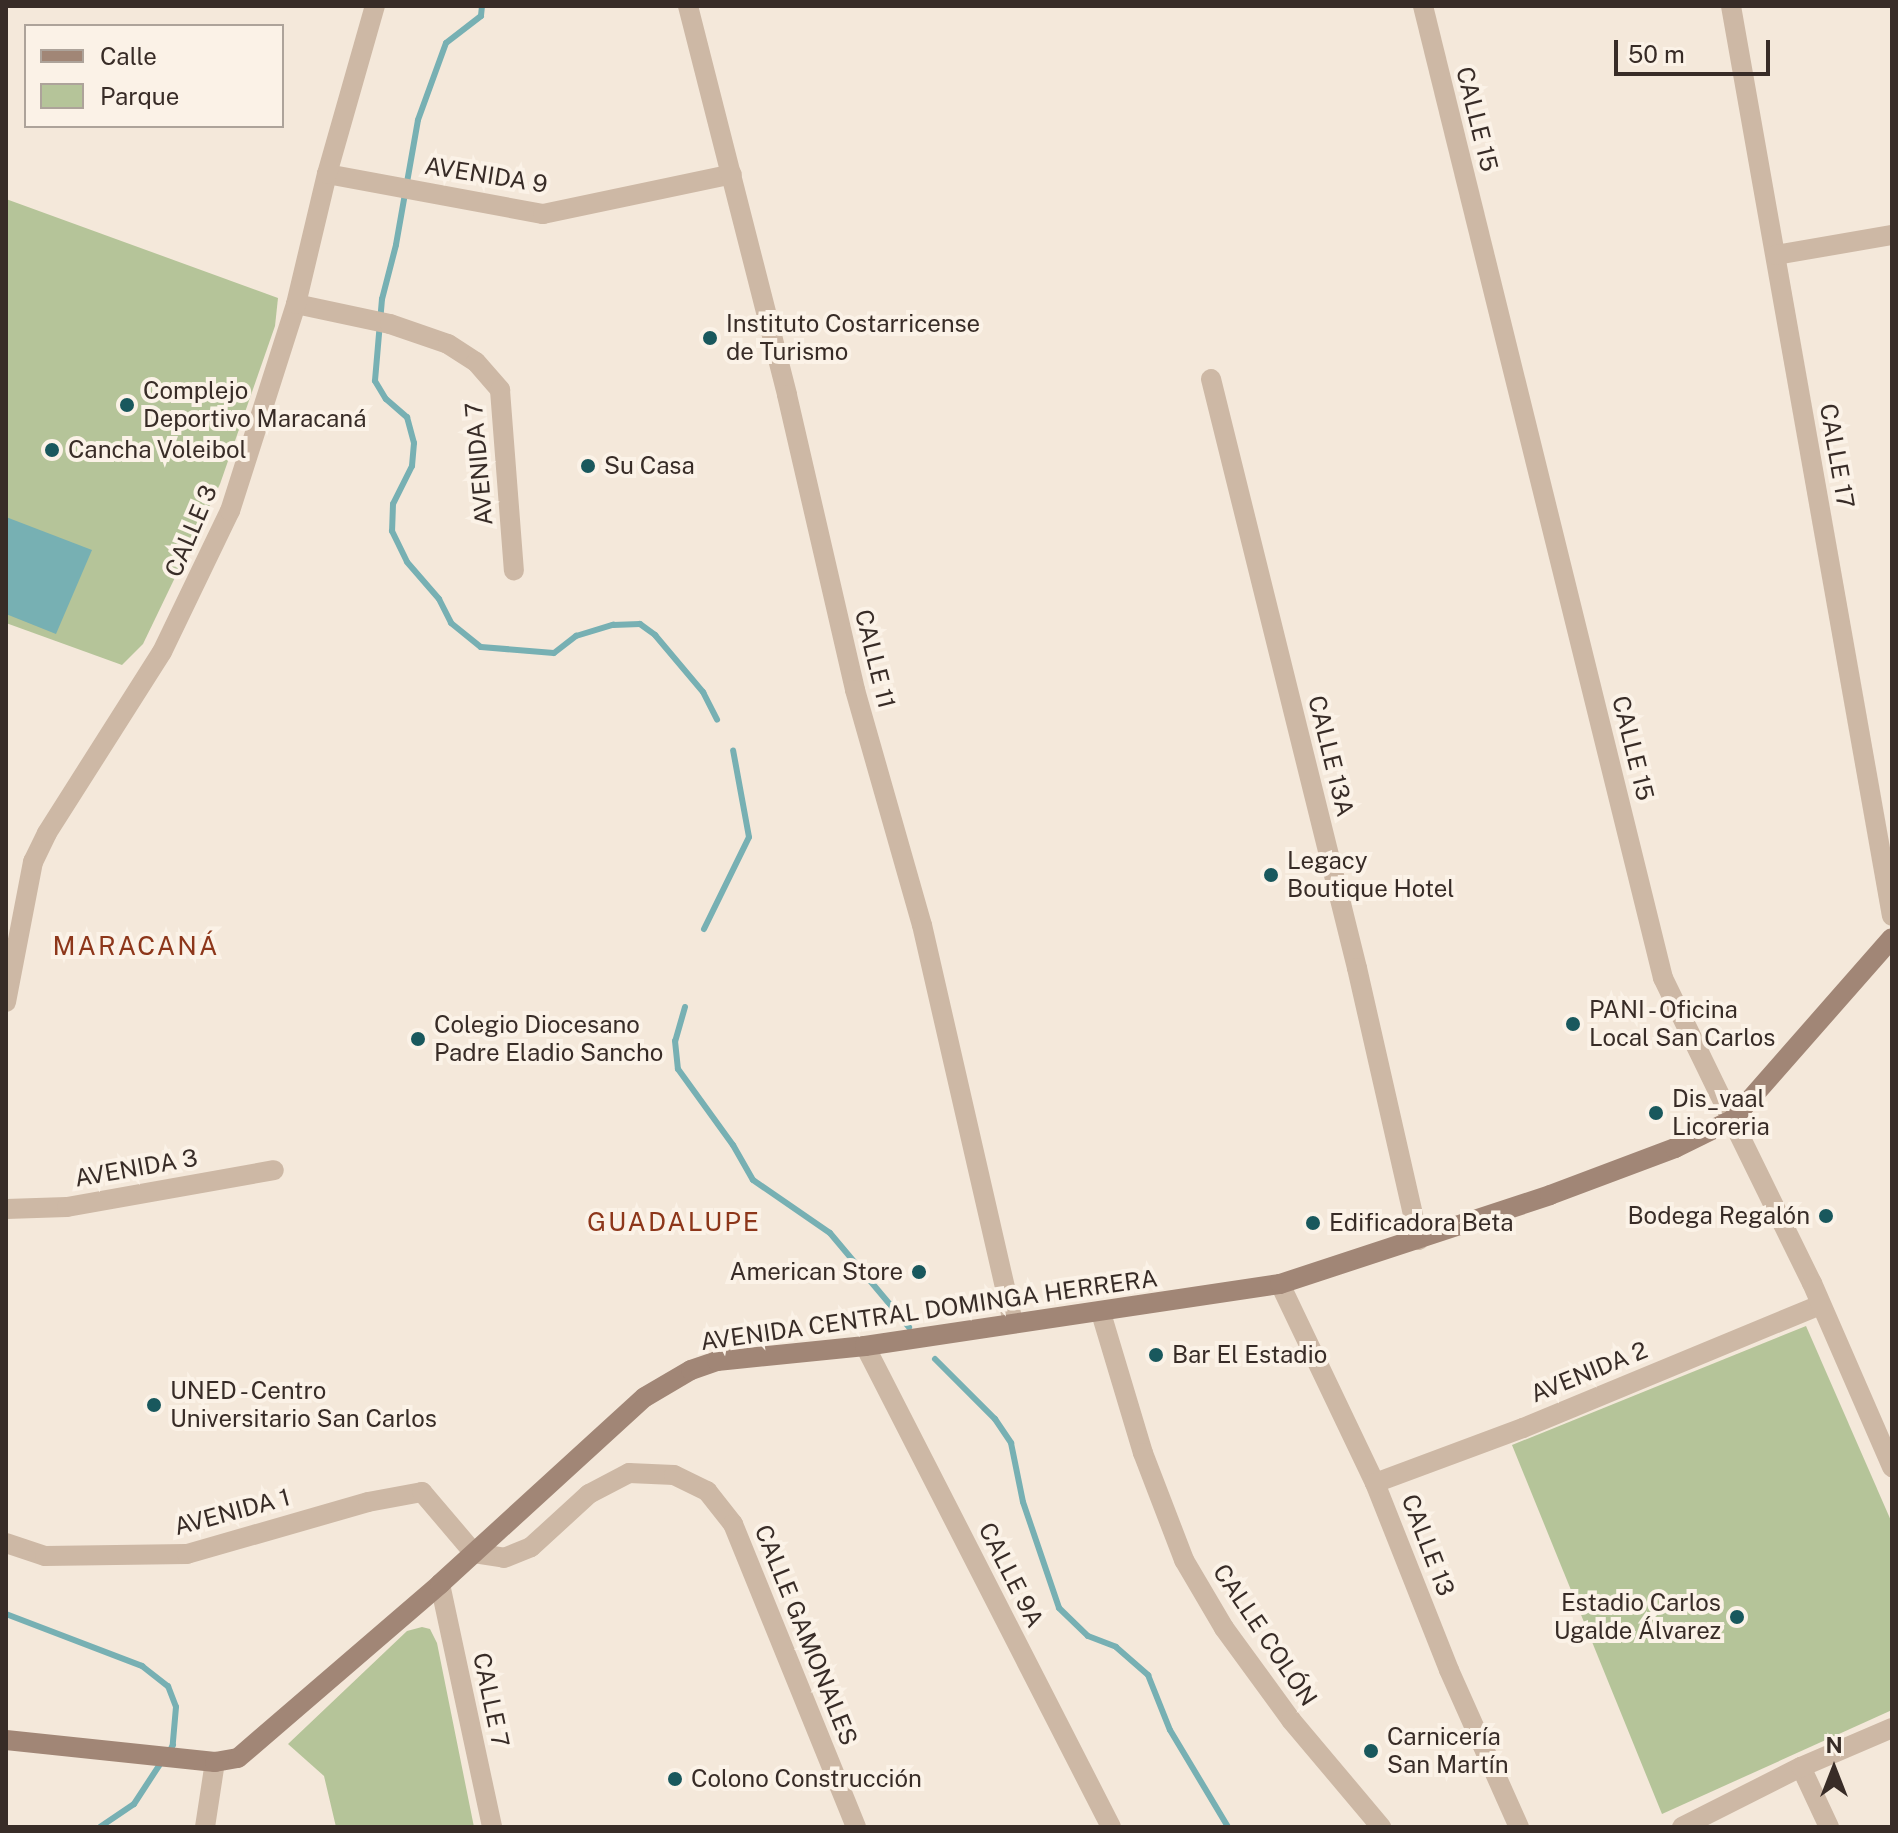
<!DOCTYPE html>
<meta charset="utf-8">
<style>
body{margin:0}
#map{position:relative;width:1898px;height:1833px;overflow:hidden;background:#f4e8da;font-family:"Public Sans",sans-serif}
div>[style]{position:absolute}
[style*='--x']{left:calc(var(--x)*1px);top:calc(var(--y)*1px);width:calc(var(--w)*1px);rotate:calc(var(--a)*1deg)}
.green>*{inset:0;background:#b5c499}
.water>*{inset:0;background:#77b0b3}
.stream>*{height:6px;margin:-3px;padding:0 3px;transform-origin:3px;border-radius:3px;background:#77b0b3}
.minor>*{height:20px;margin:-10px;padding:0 10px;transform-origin:10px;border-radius:10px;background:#cdb8a5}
.tertiary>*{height:20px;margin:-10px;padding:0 10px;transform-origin:10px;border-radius:10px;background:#cdb8a5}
.secondary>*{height:20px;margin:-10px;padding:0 10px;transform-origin:10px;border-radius:10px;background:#a18676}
.dots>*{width:22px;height:22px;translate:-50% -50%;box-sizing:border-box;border:4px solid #fbf2e7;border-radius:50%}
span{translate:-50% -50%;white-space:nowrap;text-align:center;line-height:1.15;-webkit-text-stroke:8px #fbf2e7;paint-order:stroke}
.street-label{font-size:24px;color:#382c27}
.poi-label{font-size:24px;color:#382c27}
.left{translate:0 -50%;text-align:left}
.right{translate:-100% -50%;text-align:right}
.neighbourhood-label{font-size:26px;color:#8d361a;letter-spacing:2px}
.frame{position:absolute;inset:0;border:8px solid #382c27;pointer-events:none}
.legend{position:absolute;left:24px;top:24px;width:260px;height:104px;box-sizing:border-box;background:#fbf2e7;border:2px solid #ada39a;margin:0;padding:10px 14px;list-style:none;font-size:24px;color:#382c27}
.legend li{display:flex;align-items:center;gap:16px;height:40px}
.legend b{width:40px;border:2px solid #ada39a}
.north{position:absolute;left:1794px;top:1729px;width:80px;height:80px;-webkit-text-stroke:6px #fbf2e7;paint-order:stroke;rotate:0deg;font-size:22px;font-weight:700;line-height:32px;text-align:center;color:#382c27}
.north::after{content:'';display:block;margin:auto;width:28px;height:36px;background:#382c27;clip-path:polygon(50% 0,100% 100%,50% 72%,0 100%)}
.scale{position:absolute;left:1614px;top:40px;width:156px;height:36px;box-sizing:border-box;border:4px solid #382c27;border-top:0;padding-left:10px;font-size:24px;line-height:28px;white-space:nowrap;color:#382c27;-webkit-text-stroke:6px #fbf2e7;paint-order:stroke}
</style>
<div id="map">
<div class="green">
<i style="clip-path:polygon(6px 199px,278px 298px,275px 326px,220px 484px,143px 644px,122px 665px,6px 623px)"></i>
<i style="clip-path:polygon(1806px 1326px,1892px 1523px,1892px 1710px,1662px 1814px,1512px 1445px)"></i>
<i style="clip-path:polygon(422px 1627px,430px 1629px,437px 1643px,474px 1827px,336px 1827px,324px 1776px,288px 1744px,407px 1631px)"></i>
</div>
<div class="water">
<i style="clip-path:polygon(6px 517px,92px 550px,56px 634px,6px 614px)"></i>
</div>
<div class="stream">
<i style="--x:482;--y:6;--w:10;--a:96"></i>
<i style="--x:481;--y:16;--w:44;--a:142.4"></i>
<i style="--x:446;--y:43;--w:82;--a:110"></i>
<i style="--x:418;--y:120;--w:127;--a:100"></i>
<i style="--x:396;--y:245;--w:56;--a:104.5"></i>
<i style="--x:382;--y:299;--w:82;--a:94.9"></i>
<i style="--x:375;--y:381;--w:21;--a:59"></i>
<i style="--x:386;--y:399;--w:28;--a:41"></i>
<i style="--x:407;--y:417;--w:27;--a:75"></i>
<i style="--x:414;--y:443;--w:23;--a:95"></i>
<i style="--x:412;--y:466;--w:42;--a:116.6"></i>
<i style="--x:393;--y:504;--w:27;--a:92"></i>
<i style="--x:392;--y:531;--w:34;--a:64"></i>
<i style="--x:407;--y:562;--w:49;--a:49.1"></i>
<i style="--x:439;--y:599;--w:27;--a:63"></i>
<i style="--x:451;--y:623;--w:38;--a:39"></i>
<i style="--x:481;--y:647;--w:73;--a:4.7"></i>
<i style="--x:554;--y:653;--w:28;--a:-38"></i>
<i style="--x:576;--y:636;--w:39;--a:-17"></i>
<i style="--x:613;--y:625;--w:27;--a:-2"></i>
<i style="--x:640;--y:624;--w:19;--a:36"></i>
<i style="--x:655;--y:635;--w:75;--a:49.9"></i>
<i style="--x:703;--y:692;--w:31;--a:63"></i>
<i style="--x:704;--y:929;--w:102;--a:-63.9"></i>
<i style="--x:749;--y:837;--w:88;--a:-100.4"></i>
<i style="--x:685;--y:1007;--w:35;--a:106"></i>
<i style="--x:675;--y:1041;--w:28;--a:84"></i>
<i style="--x:678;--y:1069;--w:94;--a:54.1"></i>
<i style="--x:733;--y:1145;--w:40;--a:60.3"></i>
<i style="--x:753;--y:1180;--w:93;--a:34.5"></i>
<i style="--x:830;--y:1233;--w:123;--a:50"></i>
<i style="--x:935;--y:1359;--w:85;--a:45"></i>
<i style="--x:995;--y:1419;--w:29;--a:56"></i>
<i style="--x:1011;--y:1443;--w:60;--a:78.5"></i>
<i style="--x:1023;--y:1502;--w:112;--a:71.2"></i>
<i style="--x:1059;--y:1608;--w:40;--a:44"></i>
<i style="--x:1088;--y:1636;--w:30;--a:21"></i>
<i style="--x:1116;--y:1647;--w:43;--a:41.2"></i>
<i style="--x:1148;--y:1675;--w:59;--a:68.2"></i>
<i style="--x:1170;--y:1730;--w:113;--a:59.1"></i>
<i style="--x:6;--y:1614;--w:146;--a:20.9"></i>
<i style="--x:142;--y:1666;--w:33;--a:38"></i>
<i style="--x:168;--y:1686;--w:22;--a:69"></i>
<i style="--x:176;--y:1707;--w:38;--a:95"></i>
<i style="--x:173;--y:1745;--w:8;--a:120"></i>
<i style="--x:100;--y:1827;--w:41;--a:-34.1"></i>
<i style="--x:134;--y:1804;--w:51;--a:-56.9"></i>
</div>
<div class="minor">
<i style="--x:1423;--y:6;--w:1001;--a:76.13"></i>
<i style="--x:1663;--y:978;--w:158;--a:64.1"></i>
<i style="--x:1731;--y:6;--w:924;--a:79.97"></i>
<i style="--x:327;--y:174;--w:220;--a:10.5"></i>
<i style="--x:543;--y:214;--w:193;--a:-11.9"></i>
<i style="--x:1776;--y:255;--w:118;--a:-9.8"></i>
<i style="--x:296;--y:304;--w:96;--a:12"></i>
<i style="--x:390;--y:324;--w:61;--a:19"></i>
<i style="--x:448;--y:344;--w:33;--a:33"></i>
<i style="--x:476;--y:362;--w:37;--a:49"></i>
<i style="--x:500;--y:390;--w:181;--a:85.6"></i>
<i style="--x:1211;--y:379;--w:607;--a:76.08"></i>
<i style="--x:1357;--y:968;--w:279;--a:77.2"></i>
<i style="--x:6;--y:1002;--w:143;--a:-79.1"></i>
<i style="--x:33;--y:862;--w:32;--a:-64"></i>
<i style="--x:47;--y:833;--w:214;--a:-57.6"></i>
<i style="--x:162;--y:652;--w:157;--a:-64.3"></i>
<i style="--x:230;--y:511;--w:217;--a:-72.3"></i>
<i style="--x:296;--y:304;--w:134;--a:-76.6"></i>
<i style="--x:327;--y:174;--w:175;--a:-74.1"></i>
<i style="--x:6;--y:1209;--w:61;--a:-1.9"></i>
<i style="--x:67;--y:1207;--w:210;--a:-10.1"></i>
<i style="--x:1280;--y:1284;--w:221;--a:64.5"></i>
<i style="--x:1375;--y:1483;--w:201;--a:68.4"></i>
<i style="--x:1449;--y:1670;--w:172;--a:66"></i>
<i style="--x:1101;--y:1313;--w:146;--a:73.3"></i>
<i style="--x:1143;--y:1453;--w:115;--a:69"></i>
<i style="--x:1184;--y:1560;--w:79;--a:59.5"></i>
<i style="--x:1224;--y:1628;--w:114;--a:53.9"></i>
<i style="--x:1291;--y:1720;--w:140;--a:49.9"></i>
<i style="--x:865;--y:1346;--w:540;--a:62.91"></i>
<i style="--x:1375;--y:1483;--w:158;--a:-20.4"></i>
<i style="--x:1523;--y:1428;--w:321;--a:-22.5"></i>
<i style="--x:6;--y:1543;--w:41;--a:18.4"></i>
<i style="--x:45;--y:1556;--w:142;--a:-0.8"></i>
<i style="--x:187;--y:1554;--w:188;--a:-16"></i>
<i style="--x:368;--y:1502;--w:55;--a:-10.5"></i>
<i style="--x:422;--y:1492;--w:80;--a:49.6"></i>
<i style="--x:474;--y:1553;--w:30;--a:9"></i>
<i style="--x:504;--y:1558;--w:29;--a:-22"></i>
<i style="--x:531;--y:1547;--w:79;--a:-42.4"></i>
<i style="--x:589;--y:1494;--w:45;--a:-27.7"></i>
<i style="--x:629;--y:1473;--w:45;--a:2.5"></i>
<i style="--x:674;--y:1475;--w:37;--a:26"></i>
<i style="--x:707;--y:1491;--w:42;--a:51.8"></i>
<i style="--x:733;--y:1524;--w:327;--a:67.9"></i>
<i style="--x:440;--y:1584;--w:249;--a:77.9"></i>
<i style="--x:1801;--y:1767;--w:66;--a:65"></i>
<i style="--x:205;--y:1827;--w:66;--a:-81.3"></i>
</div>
<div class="tertiary">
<i style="--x:688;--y:6;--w:401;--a:75.7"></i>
<i style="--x:787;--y:395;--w:303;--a:77"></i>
<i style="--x:855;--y:690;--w:244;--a:74.1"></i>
<i style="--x:922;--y:925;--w:408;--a:77.1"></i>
<i style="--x:1732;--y:1120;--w:182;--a:63.9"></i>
<i style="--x:1812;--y:1283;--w:201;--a:66.5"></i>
<i style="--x:1682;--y:1827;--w:133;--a:-26.8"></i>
<i style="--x:1801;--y:1767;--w:99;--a:-23.2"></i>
</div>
<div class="secondary">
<i style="--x:6;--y:1740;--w:210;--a:6"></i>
<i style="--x:215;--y:1762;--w:23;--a:-10"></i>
<i style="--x:238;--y:1758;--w:267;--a:-40.7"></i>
<i style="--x:440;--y:1584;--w:277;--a:-42.4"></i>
<i style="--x:645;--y:1397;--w:53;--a:-30.4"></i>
<i style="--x:691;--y:1370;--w:28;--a:-19"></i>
<i style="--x:717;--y:1361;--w:149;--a:-5.8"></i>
<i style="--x:865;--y:1346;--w:420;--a:-8.5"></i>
<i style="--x:1280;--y:1284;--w:284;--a:-18.2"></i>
<i style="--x:1550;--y:1195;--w:134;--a:-20.6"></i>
<i style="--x:1675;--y:1148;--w:64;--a:-26.2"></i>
<i style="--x:1732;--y:1120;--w:242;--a:-48.7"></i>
</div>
<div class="dots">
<i style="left:710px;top:338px;background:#19585d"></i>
<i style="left:127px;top:405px;background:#19585d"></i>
<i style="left:52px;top:450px;background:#19585d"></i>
<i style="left:588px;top:466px;background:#19585d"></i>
<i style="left:1271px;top:875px;background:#19585d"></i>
<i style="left:1573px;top:1024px;background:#19585d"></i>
<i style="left:418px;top:1039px;background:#19585d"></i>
<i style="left:1656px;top:1113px;background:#19585d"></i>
<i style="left:1826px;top:1216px;background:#19585d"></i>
<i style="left:1313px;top:1223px;background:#19585d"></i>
<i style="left:919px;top:1272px;background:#19585d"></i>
<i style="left:1156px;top:1355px;background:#19585d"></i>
<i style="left:154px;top:1405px;background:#19585d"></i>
<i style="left:1737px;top:1617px;background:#19585d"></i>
<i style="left:1371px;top:1751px;background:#19585d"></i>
<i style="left:675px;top:1779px;background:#19585d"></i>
</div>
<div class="street-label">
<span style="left:1477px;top:119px;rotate:76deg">CALLE 15</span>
<span style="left:486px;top:175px;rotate:9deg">AVENIDA 9</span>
<span style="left:1837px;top:456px;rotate:80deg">CALLE 17</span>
<span style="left:479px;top:464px;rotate:-95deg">AVENIDA 7</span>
<span style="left:191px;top:531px;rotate:-67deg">CALLE 3</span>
<span style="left:875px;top:659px;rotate:76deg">CALLE 11</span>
<span style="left:1633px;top:748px;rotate:76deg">CALLE 15</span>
<span style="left:1331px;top:756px;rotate:76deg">CALLE 13A</span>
<span style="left:136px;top:1168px;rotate:-10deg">AVENIDA 3</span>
<span style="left:929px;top:1310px;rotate:-8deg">AVENIDA CENTRAL DOMINGA HERRERA</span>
<span style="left:1589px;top:1372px;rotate:-22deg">AVENIDA 2</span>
<span style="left:232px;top:1512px;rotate:-15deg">AVENIDA 1</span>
<span style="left:1428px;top:1545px;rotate:69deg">CALLE 13</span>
<span style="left:1011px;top:1575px;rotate:63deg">CALLE 9A</span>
<span style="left:806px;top:1635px;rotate:68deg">CALLE GAMONALES</span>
<span style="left:1265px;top:1635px;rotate:56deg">CALLE COLÓN</span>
<span style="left:491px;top:1700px;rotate:78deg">CALLE 7</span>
</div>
<div class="poi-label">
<span class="left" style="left:726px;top:338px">Instituto Costarricense<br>de Turismo</span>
<span class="left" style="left:143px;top:405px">Complejo<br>Deportivo Maracaná</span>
<span class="left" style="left:68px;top:450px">Cancha Voleibol</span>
<span class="left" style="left:604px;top:466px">Su Casa</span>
<span class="left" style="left:1287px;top:875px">Legacy<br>Boutique Hotel</span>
<span class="left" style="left:1589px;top:1024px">PANI - Oficina<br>Local San Carlos</span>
<span class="left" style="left:434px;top:1039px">Colegio Diocesano<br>Padre Eladio Sancho</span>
<span class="left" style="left:1672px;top:1113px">Dis_vaal<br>Licoreria</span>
<span class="right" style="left:1810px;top:1216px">Bodega Regalón</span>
<span class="left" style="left:1329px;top:1223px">Edificadora Beta</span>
<span class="right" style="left:903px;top:1272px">American Store</span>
<span class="left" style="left:1172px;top:1355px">Bar El Estadio</span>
<span class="left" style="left:170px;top:1405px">UNED - Centro<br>Universitario San Carlos</span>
<span class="right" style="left:1721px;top:1617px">Estadio Carlos<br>Ugalde Álvarez</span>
<span class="left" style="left:1387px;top:1751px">Carnicería<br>San Martín</span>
<span class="left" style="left:691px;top:1779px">Colono Construcción</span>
</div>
<div class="neighbourhood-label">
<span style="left:136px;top:946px">MARACANÁ</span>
<span style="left:674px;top:1222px">GUADALUPE</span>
</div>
<div class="frame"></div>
<ul class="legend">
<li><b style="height:10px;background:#a18676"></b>Calle</li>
<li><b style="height:22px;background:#b5c499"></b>Parque</li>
</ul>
<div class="north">N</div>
<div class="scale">50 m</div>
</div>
